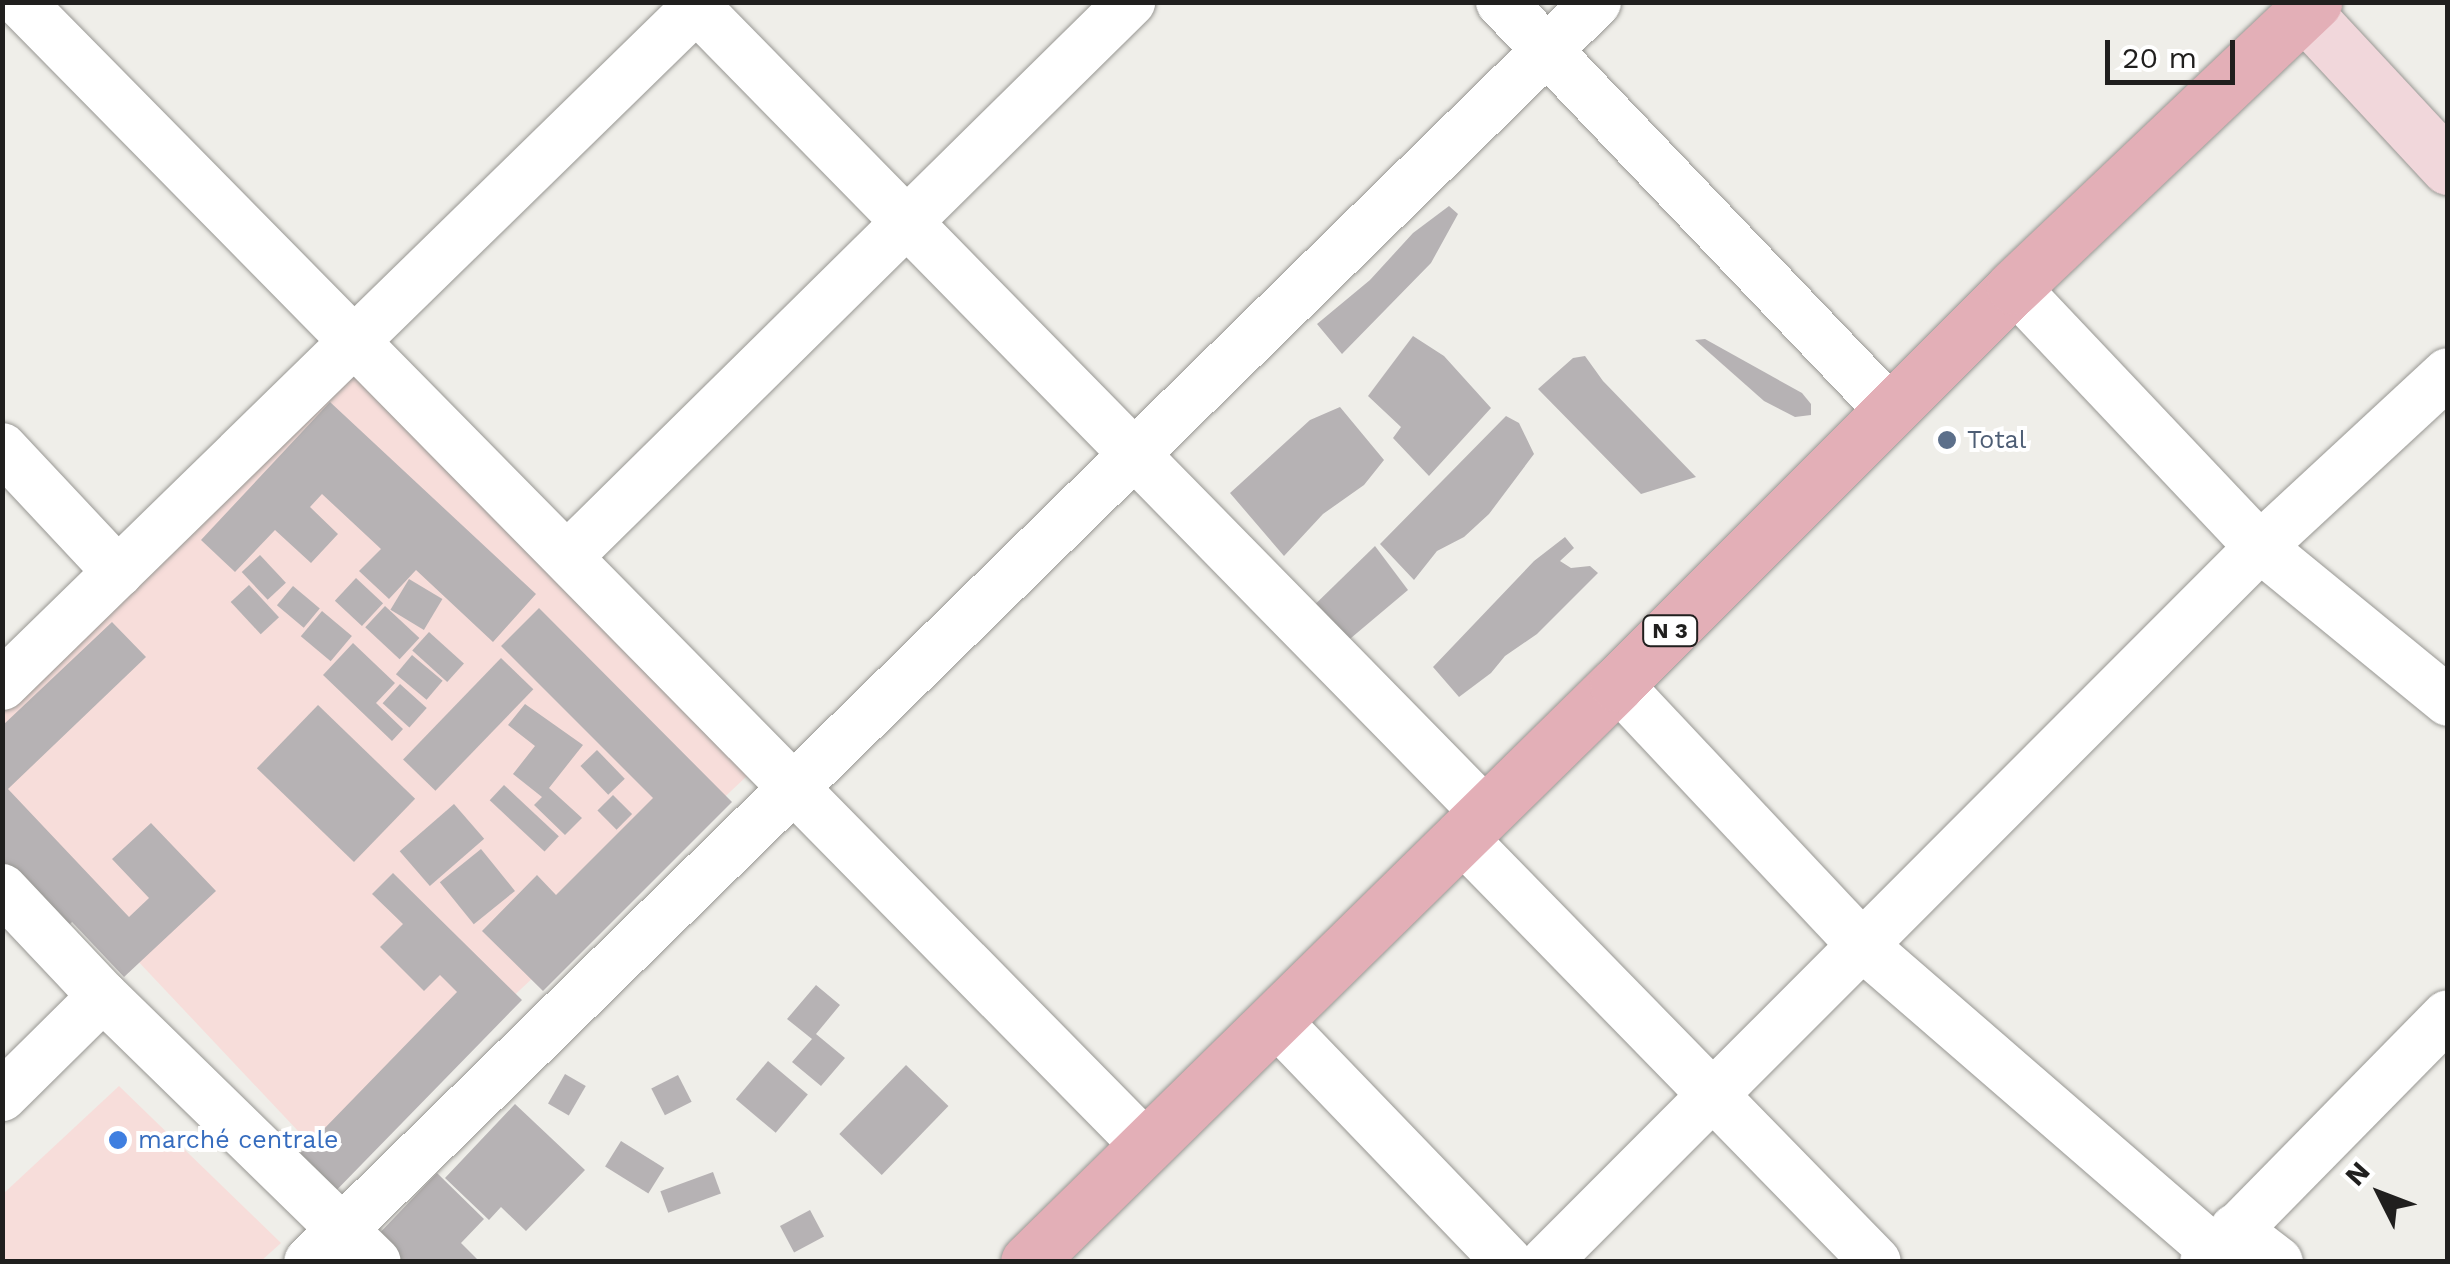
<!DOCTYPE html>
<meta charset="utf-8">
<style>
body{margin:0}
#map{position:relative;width:2450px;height:1264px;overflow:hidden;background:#efeee9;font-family:"Work Sans",sans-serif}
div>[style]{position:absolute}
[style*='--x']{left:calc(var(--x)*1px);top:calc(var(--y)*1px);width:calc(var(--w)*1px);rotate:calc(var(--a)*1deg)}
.commercial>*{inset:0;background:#f7ddda}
.building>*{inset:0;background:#b6b2b4;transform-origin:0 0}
.roads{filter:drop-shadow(0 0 2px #989793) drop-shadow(0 0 2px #989793)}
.street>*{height:50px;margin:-25px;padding:0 25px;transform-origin:25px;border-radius:25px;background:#fff}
.secondary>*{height:55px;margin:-27.5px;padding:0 27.5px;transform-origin:27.5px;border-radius:27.5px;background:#f1d7db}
.primary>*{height:55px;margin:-27.5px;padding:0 27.5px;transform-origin:27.5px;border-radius:27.5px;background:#e3afb7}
.dots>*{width:28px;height:28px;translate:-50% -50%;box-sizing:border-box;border:5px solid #fff;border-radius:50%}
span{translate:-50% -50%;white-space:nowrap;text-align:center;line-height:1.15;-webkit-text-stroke:8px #fff;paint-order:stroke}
.shield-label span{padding:2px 8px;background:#fff;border:2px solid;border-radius:8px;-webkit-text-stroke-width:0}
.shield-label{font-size:22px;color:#201f1e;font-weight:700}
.service-label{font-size:25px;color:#4e5e75}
.left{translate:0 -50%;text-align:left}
.shop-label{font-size:25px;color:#366cbe}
.frame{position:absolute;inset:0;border:5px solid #201f1e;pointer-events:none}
.north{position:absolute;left:2330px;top:1144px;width:100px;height:100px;-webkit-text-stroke:8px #fff;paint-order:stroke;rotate:312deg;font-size:28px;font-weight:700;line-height:40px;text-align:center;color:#201f1e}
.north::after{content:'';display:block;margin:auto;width:35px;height:45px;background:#201f1e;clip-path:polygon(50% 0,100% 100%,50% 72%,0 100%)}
.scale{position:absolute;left:2105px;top:40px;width:130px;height:45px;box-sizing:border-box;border:5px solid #201f1e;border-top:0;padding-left:12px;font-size:30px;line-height:35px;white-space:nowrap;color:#201f1e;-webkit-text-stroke:8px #fff;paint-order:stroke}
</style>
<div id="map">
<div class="commercial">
<i style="clip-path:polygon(361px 365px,748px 775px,332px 1167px,3px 818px,3px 704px)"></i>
<i style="clip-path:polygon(119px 1086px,281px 1243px,261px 1261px,3px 1261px,3px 1194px)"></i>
</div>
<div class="building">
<i style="clip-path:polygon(1449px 206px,1458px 214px,1431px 263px,1342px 354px,1317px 324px,1370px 280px,1413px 233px)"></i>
<i style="clip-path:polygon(1413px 336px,1444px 356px,1491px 408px,1429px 476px,1393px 438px,1401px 427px,1368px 396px)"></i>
<i style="clip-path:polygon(1705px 339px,1802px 393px,1811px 404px,1811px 415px,1795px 417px,1764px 401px,1695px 340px)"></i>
<i style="clip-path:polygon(1585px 356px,1603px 381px,1696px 477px,1641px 494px,1538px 389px,1573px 358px)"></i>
<i style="clip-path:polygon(330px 402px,536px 594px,493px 642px,416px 570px,389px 599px,359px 571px,381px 549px,322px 494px,310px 507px,338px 534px,311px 563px,275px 530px,235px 572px,201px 540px)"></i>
<i style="clip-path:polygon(1340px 407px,1384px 460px,1364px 485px,1323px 514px,1284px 556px,1230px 493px,1310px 420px)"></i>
<i style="clip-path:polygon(1506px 416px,1519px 423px,1534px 454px,1489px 514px,1464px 537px,1437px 551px,1414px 580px,1380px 544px)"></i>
<i style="clip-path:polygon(1565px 537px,1574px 548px,1560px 561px,1571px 568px,1590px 566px,1598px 573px,1537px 634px,1505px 656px,1491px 673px,1459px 697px,1433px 667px,1534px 561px)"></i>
<i style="clip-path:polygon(1375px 546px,1408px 590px,1332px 654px,1299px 620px)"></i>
<i style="left:260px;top:555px;width:38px;height:25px;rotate:47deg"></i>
<i style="left:356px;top:578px;width:37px;height:31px;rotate:43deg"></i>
<i style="left:409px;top:579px;width:39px;height:36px;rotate:31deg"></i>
<i style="left:249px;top:585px;width:44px;height:25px;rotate:47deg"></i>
<i style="left:293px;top:586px;width:35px;height:25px;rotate:40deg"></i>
<i style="left:385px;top:606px;width:47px;height:29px;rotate:43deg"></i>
<i style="clip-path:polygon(539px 608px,732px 802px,543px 991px,482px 931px,537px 875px,556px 895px,653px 798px,501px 646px)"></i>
<i style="left:322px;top:611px;width:39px;height:33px;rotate:40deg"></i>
<i style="clip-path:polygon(112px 622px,146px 657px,8px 789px,129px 917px,149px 898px,112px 859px,151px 823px,216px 891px,124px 977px,72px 922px,54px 941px,2px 873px,2px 726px)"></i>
<i style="left:429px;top:632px;width:47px;height:25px;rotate:42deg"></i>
<i style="clip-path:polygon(353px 643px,395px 683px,376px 703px,403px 729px,392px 741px,323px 675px)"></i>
<i style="left:412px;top:655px;width:40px;height:25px;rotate:40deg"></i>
<i style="left:501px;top:658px;width:45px;height:141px;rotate:44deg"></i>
<i style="left:400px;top:684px;width:36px;height:26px;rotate:42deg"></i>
<i style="clip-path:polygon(525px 704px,583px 745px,549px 788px,582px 818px,565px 835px,534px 805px,542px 797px,513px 774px,535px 746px,508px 725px)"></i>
<i style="left:318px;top:705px;width:135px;height:88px;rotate:44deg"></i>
<i style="left:597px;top:750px;width:40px;height:23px;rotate:46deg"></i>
<i style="left:504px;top:785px;width:75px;height:21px;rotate:43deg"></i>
<i style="left:613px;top:795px;width:27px;height:22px;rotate:45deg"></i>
<i style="left:454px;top:804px;width:46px;height:72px;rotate:49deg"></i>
<i style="left:481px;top:849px;width:54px;height:53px;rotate:51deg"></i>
<i style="clip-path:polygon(393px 873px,522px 1000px,323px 1204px,286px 1168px,457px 992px,440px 975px,424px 991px,380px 947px,403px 924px,372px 894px)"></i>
<i style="clip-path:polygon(816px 985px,840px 1005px,816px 1034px,845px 1058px,821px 1086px,792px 1062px,812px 1039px,787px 1019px)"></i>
<i style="left:768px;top:1061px;width:52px;height:50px;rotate:40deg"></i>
<i style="left:906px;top:1065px;width:59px;height:96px;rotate:44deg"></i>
<i style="left:565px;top:1074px;width:24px;height:34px;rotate:30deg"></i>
<i style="left:678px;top:1075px;width:30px;height:30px;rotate:63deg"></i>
<i style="clip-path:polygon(515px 1104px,585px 1170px,526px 1231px,501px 1207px,489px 1220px,445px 1178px)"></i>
<i style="left:621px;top:1141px;width:51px;height:30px;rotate:32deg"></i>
<i style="left:713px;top:1172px;width:23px;height:56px;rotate:70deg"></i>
<i style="clip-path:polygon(437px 1173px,484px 1219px,461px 1243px,480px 1262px,395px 1262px,373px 1240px)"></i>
<i style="left:810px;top:1210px;width:30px;height:34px;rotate:62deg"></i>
</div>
<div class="roads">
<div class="street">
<i style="--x:20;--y:2;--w:1604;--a:45.45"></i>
<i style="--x:691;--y:2;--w:1136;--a:45.57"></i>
<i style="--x:1501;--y:2;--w:564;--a:46.37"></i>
<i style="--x:2014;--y:287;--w:358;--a:46.6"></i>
<i style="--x:2260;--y:547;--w:243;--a:39.3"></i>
<i style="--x:2;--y:448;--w:170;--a:46.9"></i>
<i style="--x:567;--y:557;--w:791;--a:-44.59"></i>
<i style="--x:1617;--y:684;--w:359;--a:46.8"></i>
<i style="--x:1863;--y:946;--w:466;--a:40.9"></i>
<i style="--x:2;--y:685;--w:978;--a:-44.3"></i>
<i style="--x:1460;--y:836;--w:595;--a:45.68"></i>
<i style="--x:2;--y:889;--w:147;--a:46.7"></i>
<i style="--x:103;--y:996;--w:381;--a:44.3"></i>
<i style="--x:1274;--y:1019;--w:337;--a:46.1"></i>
<i style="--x:2;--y:1096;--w:142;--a:-44.7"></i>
<i style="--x:2235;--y:1229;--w:54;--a:37.5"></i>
<i style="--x:309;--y:1262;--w:1801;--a:-44.39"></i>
<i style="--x:1546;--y:1262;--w:1010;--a:-45.04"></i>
<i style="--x:2260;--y:547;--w:256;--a:-42.8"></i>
<i style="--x:2205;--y:1262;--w:346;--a:-45.5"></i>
</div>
<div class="secondary">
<i style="--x:2304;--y:12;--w:212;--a:47.1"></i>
</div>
<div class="primary">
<i style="--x:1028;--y:1262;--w:825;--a:-44.46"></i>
<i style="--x:1617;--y:684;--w:561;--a:-45"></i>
<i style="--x:2014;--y:287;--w:414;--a:-43.5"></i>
</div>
</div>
<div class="dots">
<i style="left:1947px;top:440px;background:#5c6f8a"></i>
<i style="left:118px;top:1140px;background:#3f7fe0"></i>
</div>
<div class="shield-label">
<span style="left:1670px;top:631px">N 3</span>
</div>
<div class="service-label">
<span class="left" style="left:1967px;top:440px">Total</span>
</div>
<div class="shop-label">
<span class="left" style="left:138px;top:1140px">marché centrale</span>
</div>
<div class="frame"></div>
<div class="north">N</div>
<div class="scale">20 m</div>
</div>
